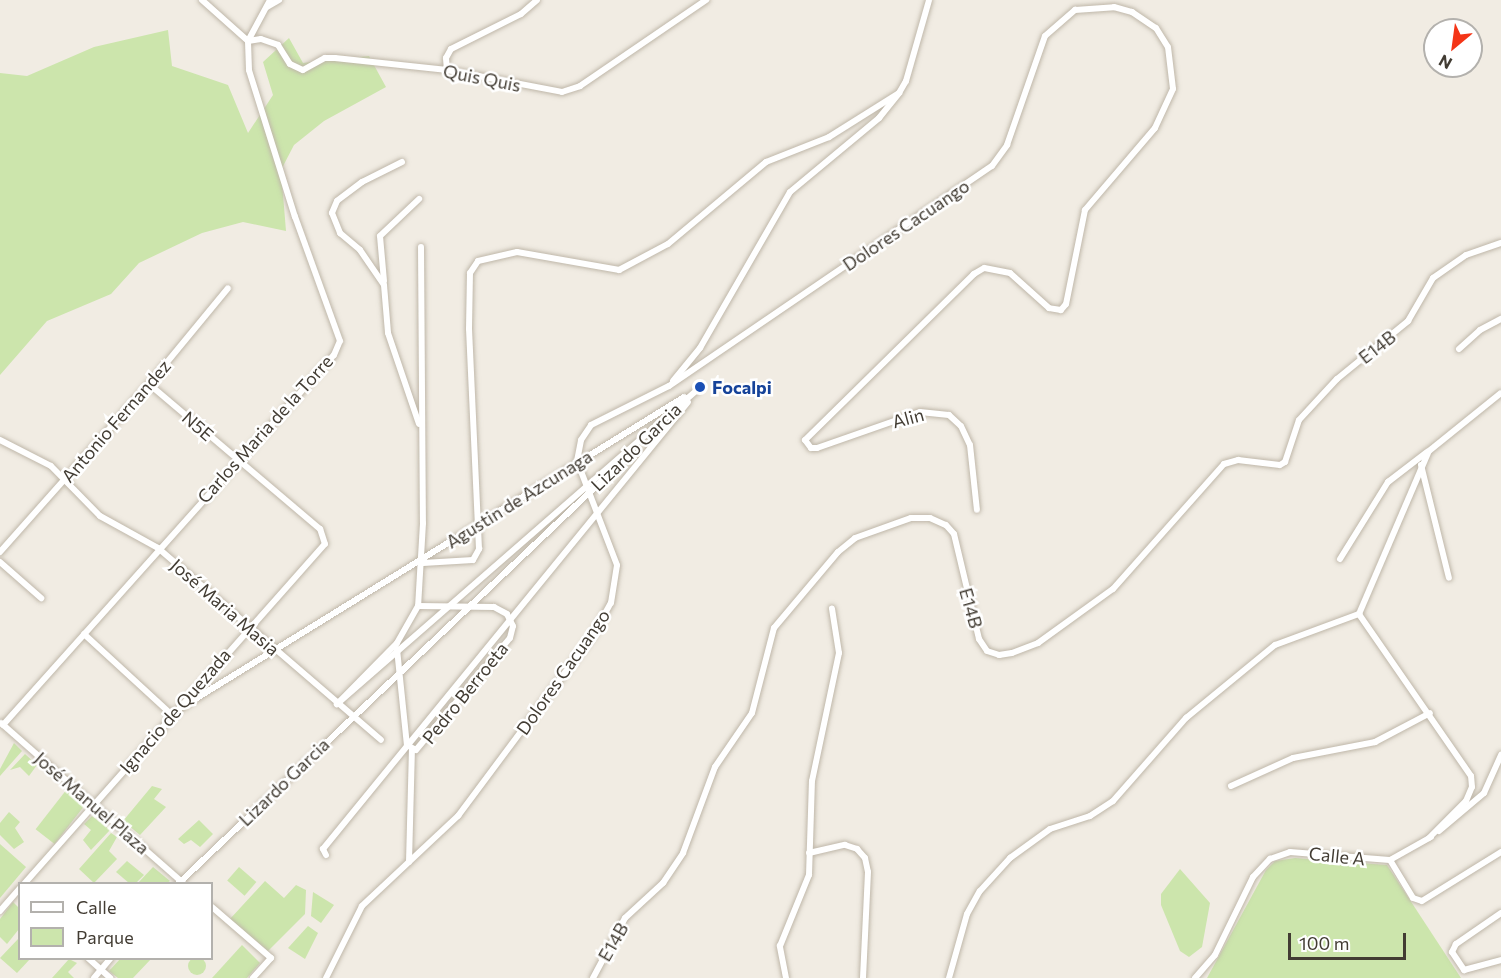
<!DOCTYPE html>
<meta charset="utf-8">
<style>
body{margin:0}
#map{position:relative;width:1501px;height:978px;overflow:hidden;background:#f1ece3;font-family:Commissioner,sans-serif}
div>[style]{position:absolute}
[style*='--x']{left:calc(var(--x)*1px);top:calc(var(--y)*1px);width:calc(var(--w)*1px);rotate:calc(var(--a)*1deg)}
.green>*{inset:0;background:#cce5ac;transform-origin:0 0}
.round{border-radius:50%}
.roads{filter:drop-shadow(0 0 2px #bfb7a9) drop-shadow(0 0 2px #bfb7a9)}
.street>*{height:6px;margin:-3px;padding:0 3px;transform-origin:3px;border-radius:3px;background:#fff}
.dots>*{width:16px;height:16px;translate:-50% -50%;box-sizing:border-box;border:3px solid #fff;border-radius:50%}
span{translate:-50% -50%;white-space:nowrap;text-align:center;line-height:1.15;-webkit-text-stroke:5px #fff;paint-order:stroke}
.street-label{font-size:18px;color:#423c33}
.transit-label{font-size:18px;color:#164399;font-weight:700}
.left{translate:0 -50%;text-align:left}
.legend{position:absolute;left:18px;top:882px;width:195px;height:78px;box-sizing:border-box;background:#fff;border:2px solid #b3b1ad;margin:0;padding:8px 10px;list-style:none;font-size:18px;color:#423c33}
.legend li{display:flex;align-items:center;gap:12px;height:30px}
.legend b{width:30px;border:2px solid #b3b1ad}
.north{position:absolute;left:1423px;top:18px;width:60px;height:60px;box-sizing:border-box;background:#fff;border:2px solid #b3b1ad;border-radius:50%;rotate:209deg;font-size:16px;font-weight:700;line-height:24px;text-align:center;color:#423c33}
.north::after{content:'';display:block;margin:auto;width:21px;height:27px;background:#f43517;clip-path:polygon(50% 0,100% 100%,50% 72%,0 100%)}
.scale{position:absolute;left:1288px;top:933px;width:118px;height:27px;box-sizing:border-box;border:3px solid #423c33;border-top:0;padding-left:8px;font-size:18px;line-height:21px;white-space:nowrap;color:#423c33;-webkit-text-stroke:4px #fff;paint-order:stroke}
</style>
<div id="map">
<div class="green">
<i style="clip-path:polygon(168px 30px,172px 66px,228px 85px,248px 133px,273px 95px,263px 62px,289px 38px,303px 63px,369px 56px,386px 87px,324px 121px,294px 145px,281px 170px,286px 231px,243px 222px,202px 233px,139px 263px,111px 294px,47px 321px,0 375px,0 73px,27px 76px,94px 47px)"></i>
<i style="clip-path:polygon(14px 743px,22px 751px,0 776px,0 769px)"></i>
<i style="clip-path:polygon(25px 754px,37px 765px,29px 776px,20px 767px,10px 770px)"></i>
<i style="clip-path:polygon(152px 786px,162px 789px,154px 799px,166px 807px,140px 835px,123px 821px)"></i>
<i style="left:67px;top:789px;width:24px;height:51px;rotate:38deg"></i>
<i style="clip-path:polygon(9px 812px,20px 822px,15px 828px,24px 842px,14px 849px,0 835px,0 823px)"></i>
<i style="clip-path:polygon(92px 816px,110px 830px,91px 850px,83px 840px,91px 830px,84px 824px)"></i>
<i style="clip-path:polygon(199px 820px,213px 834px,200px 847px,191px 840px,184px 844px,178px 839px)"></i>
<i style="clip-path:polygon(111px 833px,117px 837px,109px 851px,117px 859px,94px 883px,79px 869px)"></i>
<i style="clip-path:polygon(0 844px,26px 867px,0 898px)"></i>
<i style="clip-path:polygon(1295px 858px,1387px 865px,1461px 978px,1207px 978px,1266px 870px,1275px 861px)"></i>
<i style="clip-path:polygon(127px 861px,144px 875px,136px 883px,129px 883px,116px 872px)"></i>
<i style="clip-path:polygon(153px 867px,170px 881px,167px 883px,138px 883px)"></i>
<i style="left:239px;top:867px;width:23px;height:18px;rotate:41deg"></i>
<i style="clip-path:polygon(1180px 869px,1210px 903px,1202px 947px,1189px 957px,1180px 951px,1161px 905px,1161px 894px)"></i>
<i style="clip-path:polygon(265px 881px,284px 898px,296px 885px,306px 890px,305px 914px,268px 951px,230px 919px)"></i>
<i style="clip-path:polygon(313px 892px,334px 905px,321px 923px,311px 916px)"></i>
<i style="clip-path:polygon(13px 902px,19px 908px,19px 929px,7px 944px,0 937px,0 919px)"></i>
<i style="clip-path:polygon(308px 926px,318px 933px,305px 959px,288px 948px)"></i>
<i style="clip-path:polygon(18px 939px,20px 958px,30px 959px,17px 973px,0 958px)"></i>
<i style="clip-path:polygon(242px 945px,260px 963px,247px 978px,212px 978px)"></i>
<i class="round" style="left:188px;top:957px;width:18px;height:18px"></i>
<i style="clip-path:polygon(69px 959px,77px 963px,68px 972px,74px 978px,52px 978px)"></i>
<i style="clip-path:polygon(120px 959px,120px 958px,151px 959px,133px 978px,118px 978px,109px 971px)"></i>
</div>
<div class="roads">
<div class="street">
<i style="--x:202;--y:0;--w:62;--a:41.7"></i>
<i style="--x:267;--y:7;--w:14;--a:-30"></i>
<i style="--x:248;--y:41;--w:13;--a:-9"></i>
<i style="--x:261;--y:39;--w:18;--a:19"></i>
<i style="--x:278;--y:45;--w:22;--a:58"></i>
<i style="--x:290;--y:64;--w:14;--a:25"></i>
<i style="--x:303;--y:70;--w:25;--a:-29"></i>
<i style="--x:325;--y:58;--w:10;--a:0"></i>
<i style="--x:335;--y:58;--w:113;--a:6.1"></i>
<i style="--x:447;--y:70;--w:117;--a:10.8"></i>
<i style="--x:562;--y:92;--w:19;--a:-18"></i>
<i style="--x:580;--y:86;--w:153;--a:-34.3"></i>
<i style="--x:447;--y:70;--w:12;--a:-95"></i>
<i style="--x:446;--y:58;--w:10;--a:-61"></i>
<i style="--x:451;--y:49;--w:78;--a:-26.6"></i>
<i style="--x:521;--y:14;--w:21;--a:-41"></i>
<i style="--x:402;--y:162;--w:45;--a:153.4"></i>
<i style="--x:362;--y:182;--w:31;--a:143"></i>
<i style="--x:337;--y:201;--w:13;--a:113"></i>
<i style="--x:332;--y:213;--w:22;--a:68"></i>
<i style="--x:340;--y:233;--w:26;--a:40"></i>
<i style="--x:360;--y:250;--w:42;--a:55.6"></i>
<i style="--x:384;--y:285;--w:48;--a:85.2"></i>
<i style="--x:388;--y:333;--w:96;--a:71.2"></i>
<i style="--x:421;--y:247;--w:276;--a:89.6"></i>
<i style="--x:423;--y:523;--w:83;--a:93.4"></i>
<i style="--x:418;--y:606;--w:43;--a:119.6"></i>
<i style="--x:397;--y:643;--w:86;--a:134.5"></i>
<i style="--x:337;--y:704;--w:482;--a:-41.1"></i>
<i style="--x:384;--y:281;--w:45;--a:-95.1"></i>
<i style="--x:380;--y:236;--w:54;--a:-43.5"></i>
<i style="--x:1459;--y:349;--w:28;--a:-42"></i>
<i style="--x:1480;--y:330;--w:24;--a:-28"></i>
<i style="--x:673;--y:381;--w:43;--a:-50.7"></i>
<i style="--x:700;--y:348;--w:180;--a:-60"></i>
<i style="--x:790;--y:192;--w:116;--a:-39.7"></i>
<i style="--x:879;--y:118;--w:32;--a:-51"></i>
<i style="--x:899;--y:93;--w:14;--a:-60"></i>
<i style="--x:906;--y:81;--w:84;--a:-74.1"></i>
<i style="--x:0;--y:440;--w:57;--a:27"></i>
<i style="--x:51;--y:466;--w:70;--a:45.6"></i>
<i style="--x:100;--y:516;--w:66;--a:28.9"></i>
<i style="--x:158;--y:548;--w:294;--a:40.7"></i>
<i style="--x:1421;--y:465;--w:116;--a:76.1"></i>
<i style="--x:0;--y:552;--w:225;--a:-48.4"></i>
<i style="--x:149;--y:384;--w:124;--a:-50.5"></i>
<i style="--x:1340;--y:559;--w:91;--a:-58.1"></i>
<i style="--x:1388;--y:482;--w:49;--a:-37.6"></i>
<i style="--x:0;--y:562;--w:55;--a:41.3"></i>
<i style="--x:423;--y:563;--w:50;--a:-3.4"></i>
<i style="--x:473;--y:560;--w:13;--a:-61"></i>
<i style="--x:479;--y:549;--w:220;--a:-92.6"></i>
<i style="--x:469;--y:329;--w:56;--a:-89"></i>
<i style="--x:470;--y:273;--w:14;--a:-56"></i>
<i style="--x:478;--y:261;--w:40;--a:-13"></i>
<i style="--x:517;--y:252;--w:104;--a:10"></i>
<i style="--x:619;--y:270;--w:55;--a:-28"></i>
<i style="--x:668;--y:244;--w:128;--a:-39.9"></i>
<i style="--x:766;--y:162;--w:68;--a:-21.6"></i>
<i style="--x:829;--y:137;--w:83;--a:-32.2"></i>
<i style="--x:84;--y:634;--w:118;--a:42.6"></i>
<i style="--x:171;--y:714;--w:603;--a:-31.71"></i>
<i style="--x:397;--y:649;--w:97;--a:84.1"></i>
<i style="--x:407;--y:745;--w:10;--a:29"></i>
<i style="--x:416;--y:750;--w:146;--a:-50"></i>
<i style="--x:510;--y:638;--w:12;--a:-76"></i>
<i style="--x:513;--y:626;--w:13;--a:-117"></i>
<i style="--x:507;--y:614;--w:15;--a:-152"></i>
<i style="--x:494;--y:607;--w:76;--a:-179.2"></i>
<i style="--x:1;--y:723;--w:242;--a:41.3"></i>
<i style="--x:3;--y:725;--w:496;--a:-48.2"></i>
<i style="--x:334;--y:355;--w:15;--a:-67"></i>
<i style="--x:340;--y:341;--w:132;--a:-109.9"></i>
<i style="--x:295;--y:217;--w:154;--a:-107.4"></i>
<i style="--x:249;--y:70;--w:29;--a:-92"></i>
<i style="--x:248;--y:41;--w:47;--a:-61.8"></i>
<i style="--x:1231;--y:786;--w:68;--a:-24.3"></i>
<i style="--x:1293;--y:758;--w:84;--a:-11"></i>
<i style="--x:1375;--y:742;--w:62;--a:-27.8"></i>
<i style="--x:1439;--y:831;--w:59;--a:-40.2"></i>
<i style="--x:1484;--y:793;--w:42;--a:-65.9"></i>
<i style="--x:1429;--y:838;--w:52;--a:-45"></i>
<i style="--x:1466;--y:801;--w:15;--a:-67"></i>
<i style="--x:1472;--y:787;--w:11;--a:-95"></i>
<i style="--x:1471;--y:776;--w:197;--a:-124.7"></i>
<i style="--x:1359;--y:614;--w:177;--a:-66.8"></i>
<i style="--x:1429;--y:451;--w:92;--a:-38.9"></i>
<i style="--x:809;--y:853;--w:37;--a:-13"></i>
<i style="--x:845;--y:845;--w:13;--a:18"></i>
<i style="--x:857;--y:849;--w:12;--a:48"></i>
<i style="--x:865;--y:858;--w:14;--a:78"></i>
<i style="--x:868;--y:872;--w:106;--a:92.7"></i>
<i style="--x:326;--y:855;--w:7;--a:-117"></i>
<i style="--x:323;--y:849;--w:577;--a:-50.77"></i>
<i style="--x:1390;--y:860;--w:44;--a:58.8"></i>
<i style="--x:1413;--y:898;--w:9;--a:18"></i>
<i style="--x:1422;--y:901;--w:93;--a:-31.8"></i>
<i style="--x:409;--y:862;--w:112;--a:-88.5"></i>
<i style="--x:24;--y:884;--w:454;--a:-48.5"></i>
<i style="--x:325;--y:544;--w:16;--a:-108"></i>
<i style="--x:320;--y:529;--w:224;--a:-139.7"></i>
<i style="--x:178;--y:884;--w:627;--a:-43.58"></i>
<i style="--x:212;--y:907;--w:78;--a:40.8"></i>
<i style="--x:271;--y:958;--w:27;--a:132"></i>
<i style="--x:0;--y:911;--w:30;--a:-49"></i>
<i style="--x:1501;--y:913;--w:55;--a:145.4"></i>
<i style="--x:1456;--y:944;--w:9;--a:117"></i>
<i style="--x:1452;--y:952;--w:22;--a:56"></i>
<i style="--x:1464;--y:970;--w:38;--a:-15"></i>
<i style="--x:88;--y:958;--w:30;--a:42"></i>
<i style="--x:94;--y:978;--w:26;--a:-50"></i>
<i style="--x:326;--y:978;--w:80;--a:-63.4"></i>
<i style="--x:362;--y:906;--w:132;--a:-43.2"></i>
<i style="--x:458;--y:816;--w:226;--a:-53.3"></i>
<i style="--x:593;--y:635;--w:37;--a:-61"></i>
<i style="--x:611;--y:603;--w:38;--a:-81"></i>
<i style="--x:617;--y:565;--w:111;--a:-111"></i>
<i style="--x:577;--y:461;--w:21;--a:-79"></i>
<i style="--x:581;--y:440;--w:18;--a:-56"></i>
<i style="--x:591;--y:425;--w:87;--a:-26.6"></i>
<i style="--x:669;--y:386;--w:391;--a:-34.3"></i>
<i style="--x:992;--y:166;--w:26;--a:-54"></i>
<i style="--x:1007;--y:145;--w:115;--a:-70.8"></i>
<i style="--x:1045;--y:36;--w:40;--a:-41"></i>
<i style="--x:1075;--y:10;--w:39;--a:-4"></i>
<i style="--x:1114;--y:7;--w:19;--a:16"></i>
<i style="--x:1132;--y:12;--w:29;--a:34"></i>
<i style="--x:1156;--y:28;--w:22;--a:58"></i>
<i style="--x:1168;--y:47;--w:42;--a:83.2"></i>
<i style="--x:1173;--y:89;--w:43;--a:114.8"></i>
<i style="--x:1155;--y:128;--w:108;--a:130.5"></i>
<i style="--x:1085;--y:210;--w:96;--a:101.4"></i>
<i style="--x:1066;--y:304;--w:8;--a:130"></i>
<i style="--x:1061;--y:310;--w:12;--a:-171"></i>
<i style="--x:1049;--y:308;--w:52;--a:-138.1"></i>
<i style="--x:1010;--y:273;--w:26;--a:-169"></i>
<i style="--x:984;--y:268;--w:12;--a:149"></i>
<i style="--x:974;--y:274;--w:237;--a:135.5"></i>
<i style="--x:805;--y:440;--w:10;--a:53"></i>
<i style="--x:811;--y:448;--w:6;--a:0"></i>
<i style="--x:817;--y:448;--w:109;--a:-19.3"></i>
<i style="--x:920;--y:412;--w:29;--a:6"></i>
<i style="--x:949;--y:415;--w:16;--a:43"></i>
<i style="--x:961;--y:426;--w:21;--a:65"></i>
<i style="--x:970;--y:445;--w:65;--a:83.9"></i>
<i style="--x:593;--y:978;--w:68;--a:-61.9"></i>
<i style="--x:625;--y:918;--w:52;--a:-42.6"></i>
<i style="--x:663;--y:883;--w:36;--a:-56"></i>
<i style="--x:683;--y:853;--w:92;--a:-69.6"></i>
<i style="--x:715;--y:767;--w:65;--a:-55.6"></i>
<i style="--x:752;--y:713;--w:88;--a:-75.5"></i>
<i style="--x:774;--y:628;--w:99;--a:-49.9"></i>
<i style="--x:838;--y:552;--w:22;--a:-39"></i>
<i style="--x:855;--y:538;--w:59;--a:-19.7"></i>
<i style="--x:911;--y:518;--w:19;--a:0"></i>
<i style="--x:930;--y:518;--w:17;--a:24"></i>
<i style="--x:946;--y:525;--w:12;--a:48"></i>
<i style="--x:954;--y:534;--w:108;--a:76.6"></i>
<i style="--x:979;--y:639;--w:14;--a:56"></i>
<i style="--x:987;--y:651;--w:13;--a:18"></i>
<i style="--x:999;--y:655;--w:13;--a:-9"></i>
<i style="--x:1012;--y:653;--w:28;--a:-21"></i>
<i style="--x:1038;--y:643;--w:92;--a:-35.8"></i>
<i style="--x:1113;--y:589;--w:167;--a:-48.4"></i>
<i style="--x:1224;--y:464;--w:15;--a:-16"></i>
<i style="--x:1238;--y:460;--w:42;--a:6.8"></i>
<i style="--x:1280;--y:465;--w:6;--a:-31"></i>
<i style="--x:1285;--y:462;--w:44;--a:-71.6"></i>
<i style="--x:1299;--y:420;--w:56;--a:-47.2"></i>
<i style="--x:1337;--y:379;--w:92;--a:-39.2"></i>
<i style="--x:1408;--y:321;--w:50;--a:-59.8"></i>
<i style="--x:1433;--y:278;--w:40;--a:-34.9"></i>
<i style="--x:1466;--y:255;--w:37;--a:-19"></i>
<i style="--x:786;--y:978;--w:33;--a:-101"></i>
<i style="--x:780;--y:946;--w:77;--a:-67.8"></i>
<i style="--x:809;--y:875;--w:94;--a:-88.2"></i>
<i style="--x:812;--y:781;--w:131;--a:-78.1"></i>
<i style="--x:839;--y:653;--w:45;--a:-99"></i>
<i style="--x:949;--y:978;--w:66;--a:-74.3"></i>
<i style="--x:967;--y:914;--w:26;--a:-61"></i>
<i style="--x:980;--y:891;--w:45;--a:-47.7"></i>
<i style="--x:1010;--y:858;--w:49;--a:-35.9"></i>
<i style="--x:1050;--y:829;--w:42;--a:-18"></i>
<i style="--x:1090;--y:816;--w:27;--a:-33"></i>
<i style="--x:1113;--y:801;--w:111;--a:-48.7"></i>
<i style="--x:1186;--y:718;--w:115;--a:-39.4"></i>
<i style="--x:1275;--y:645;--w:90;--a:-20.3"></i>
<i style="--x:1195;--y:978;--w:30;--a:-49"></i>
<i style="--x:1215;--y:955;--w:87;--a:-64"></i>
<i style="--x:1253;--y:877;--w:25;--a:-47"></i>
<i style="--x:1270;--y:859;--w:21;--a:-19"></i>
<i style="--x:1290;--y:852;--w:100;--a:4.6"></i>
<i style="--x:1390;--y:860;--w:47;--a:-29.3"></i>
</div>
</div>
<div class="dots">
<i style="left:700px;top:387px;background:#1a4fb4"></i>
</div>
<div class="street-label">
<span style="left:482px;top:78px;rotate:11deg">Quis Quis</span>
<span style="left:906px;top:225px;rotate:-34deg">Dolores Cacuango</span>
<span style="left:1377px;top:347px;rotate:-38deg">E14B</span>
<span style="left:908px;top:418px;rotate:-15deg">Alin</span>
<span style="left:116px;top:421px;rotate:-49deg">Antonio Fernandez</span>
<span style="left:198px;top:426px;rotate:41deg">N5E</span>
<span style="left:265px;top:429px;rotate:-48deg">Carlos Maria de la Torre</span>
<span style="left:636px;top:447px;rotate:-44deg">Lizardo Garcia</span>
<span style="left:519px;top:499px;rotate:-32deg">Agustin de Azcunaga</span>
<span style="left:225px;top:607px;rotate:41deg">José Maria Masia</span>
<span style="left:971px;top:608px;rotate:74deg">E14B</span>
<span style="left:563px;top:672px;rotate:-55deg">Dolores Cacuango</span>
<span style="left:465px;top:693px;rotate:-51deg">Pedro Berroeta</span>
<span style="left:175px;top:711px;rotate:-49deg">Ignacio de Quezada</span>
<span style="left:284px;top:782px;rotate:-44deg">Lizardo Garcia</span>
<span style="left:92px;top:803px;rotate:41deg">José Manuel Plaza</span>
<span style="left:1337px;top:856px;rotate:6deg">Calle A</span>
<span style="left:613px;top:942px;rotate:-60deg">E14B</span>
</div>
<div class="transit-label">
<span class="left" style="left:712px;top:387px">Focalpi</span>
</div>
<ul class="legend">
<li><b style="height:8px;background:#fff"></b>Calle</li>
<li><b style="height:16px;background:#cce5ac"></b>Parque</li>
</ul>
<div class="north">N</div>
<div class="scale">100 m</div>
</div>
